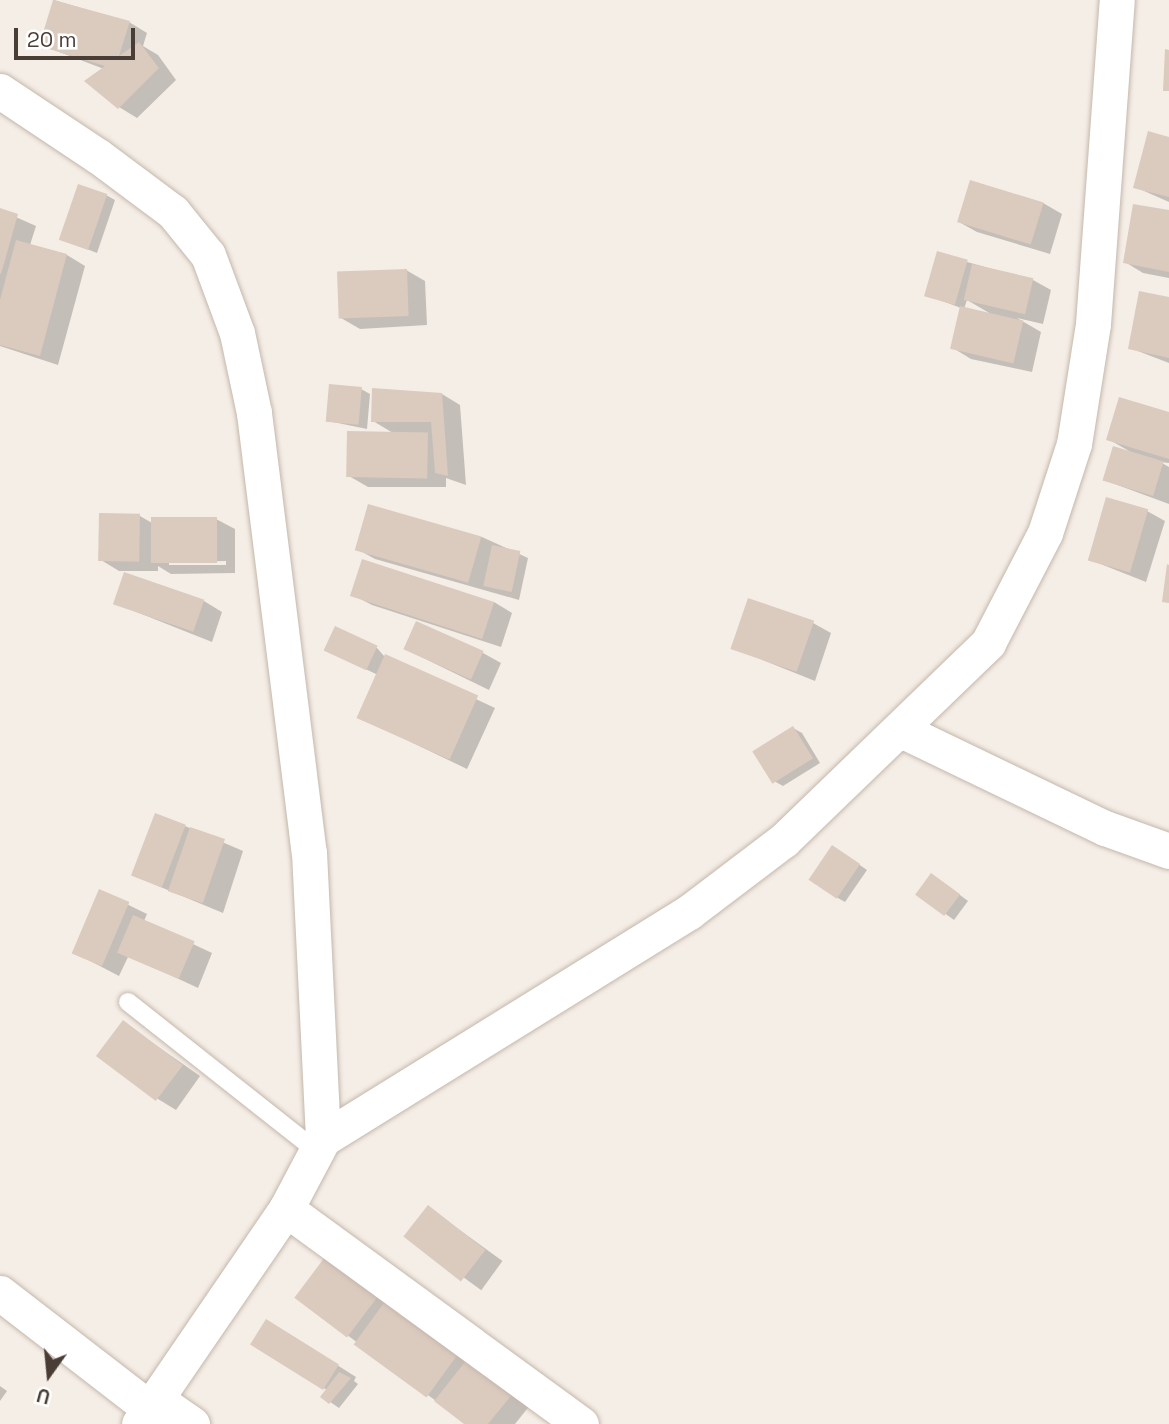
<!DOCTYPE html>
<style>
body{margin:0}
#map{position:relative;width:1169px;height:1424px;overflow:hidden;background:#f5eee7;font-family:"Space Grotesk",sans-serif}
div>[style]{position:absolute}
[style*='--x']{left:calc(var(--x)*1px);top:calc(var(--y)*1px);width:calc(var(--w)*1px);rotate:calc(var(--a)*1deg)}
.shadow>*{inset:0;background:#0003;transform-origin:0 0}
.building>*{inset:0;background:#dbcabe;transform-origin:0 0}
.roads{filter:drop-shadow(0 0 2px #c4b7ab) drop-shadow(0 0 2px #c4b7ab)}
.lane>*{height:18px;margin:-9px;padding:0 9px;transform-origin:9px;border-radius:9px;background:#fff}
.street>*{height:35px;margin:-17.5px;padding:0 17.5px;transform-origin:17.5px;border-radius:17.5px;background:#fff}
span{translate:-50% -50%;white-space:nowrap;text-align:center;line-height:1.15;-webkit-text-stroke:5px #fff;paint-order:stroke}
.north{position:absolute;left:14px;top:1340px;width:70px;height:70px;-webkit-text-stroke:5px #fff;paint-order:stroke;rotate:195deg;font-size:19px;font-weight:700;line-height:28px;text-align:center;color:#493d35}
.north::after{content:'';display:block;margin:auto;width:24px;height:32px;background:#493d35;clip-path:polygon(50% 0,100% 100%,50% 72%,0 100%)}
.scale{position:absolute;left:14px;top:28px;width:121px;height:32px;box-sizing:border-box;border:4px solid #493d35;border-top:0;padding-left:9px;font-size:21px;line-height:24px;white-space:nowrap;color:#493d35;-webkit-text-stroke:5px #fff;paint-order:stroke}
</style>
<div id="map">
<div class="shadow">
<i style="clip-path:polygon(54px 0,129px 22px,147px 33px,143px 46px,158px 55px,176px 80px,137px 118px,119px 107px,104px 69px,41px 45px)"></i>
<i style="clip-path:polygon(1169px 138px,1169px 202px,1135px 187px)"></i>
<i style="clip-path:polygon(106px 195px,115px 200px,97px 253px,61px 239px)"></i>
<i style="clip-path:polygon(1043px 203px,1062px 214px,1050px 254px,977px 232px,959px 222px)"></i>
<i style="clip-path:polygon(0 210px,36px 226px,30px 245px,67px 255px,85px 266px,58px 365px,0 346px)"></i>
<i style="clip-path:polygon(1169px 212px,1169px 278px,1143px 273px,1125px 262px)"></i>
<i style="clip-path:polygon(evenodd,967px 262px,1033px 280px,1051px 290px,1043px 324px,1017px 318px,1041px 332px,1032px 372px,971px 359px,953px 348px,961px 308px,926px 295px,967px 262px,967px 300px,991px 314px,964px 309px,967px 300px)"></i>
<i style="clip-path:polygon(406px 270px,425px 281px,427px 325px,360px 329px,341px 318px)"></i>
<i style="clip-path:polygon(1169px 299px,1169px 363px,1130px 348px)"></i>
<i style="clip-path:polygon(361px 389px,370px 394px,367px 429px,328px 421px)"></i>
<i style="clip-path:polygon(442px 394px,460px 405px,466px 485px,446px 478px,446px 487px,368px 487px,349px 476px,393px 433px,373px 421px)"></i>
<i style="clip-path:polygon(1169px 414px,1169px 463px,1160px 462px,1169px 467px,1169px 504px,1104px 480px,1129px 451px,1108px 439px)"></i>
<i style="clip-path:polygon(1147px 511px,1165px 521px,1146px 582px,1088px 559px)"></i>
<i style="clip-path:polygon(evenodd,140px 516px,152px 523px,216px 519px,235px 529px,235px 573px,171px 574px,158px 566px,158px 571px,119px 571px,101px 560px,140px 516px,226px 561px,226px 565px,169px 565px,169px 562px,226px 561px)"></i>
<i style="clip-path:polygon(482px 537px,528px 558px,519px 600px,375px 559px,357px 549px)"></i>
<i style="clip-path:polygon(353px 595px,494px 602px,512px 613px,501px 647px,372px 605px)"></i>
<i style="clip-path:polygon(204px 601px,222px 612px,212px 642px,114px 603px)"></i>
<i style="clip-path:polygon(813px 623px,831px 633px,815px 681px,733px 648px)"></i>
<i style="clip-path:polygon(377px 648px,384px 656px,495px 708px,467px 769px,359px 717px,378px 675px,334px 654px)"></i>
<i style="clip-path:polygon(405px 649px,483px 653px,501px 663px,489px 690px)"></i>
<i style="clip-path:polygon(793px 728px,802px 733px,820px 763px,783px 786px,774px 781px)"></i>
<i style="clip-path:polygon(185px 826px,243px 851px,223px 913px,134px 876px)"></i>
<i style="clip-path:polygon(841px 852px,867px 870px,845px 902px,836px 897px)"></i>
<i style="clip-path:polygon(940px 880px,968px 901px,954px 920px,918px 894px)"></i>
<i style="clip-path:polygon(100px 891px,147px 914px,144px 921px,212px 953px,198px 988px,136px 959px,128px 957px,119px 976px,73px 952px)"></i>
<i style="clip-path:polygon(124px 1023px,200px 1076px,176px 1110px,158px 1099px)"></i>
<i style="left:428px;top:1207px;width:92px;height:36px;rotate:36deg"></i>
<i style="clip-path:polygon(328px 1255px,531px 1404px,515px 1424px,467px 1424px,296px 1297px)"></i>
<i style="clip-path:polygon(285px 1332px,356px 1377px,354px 1381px,358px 1384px,339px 1408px,323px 1397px,327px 1390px,252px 1344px)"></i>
<i style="clip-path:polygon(0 1386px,7px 1391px,0 1401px)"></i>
</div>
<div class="building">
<i style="clip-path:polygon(53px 0,130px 21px,119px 56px,139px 42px,159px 68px,118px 109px,84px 81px,105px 66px,39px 46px)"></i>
<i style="clip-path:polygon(1165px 49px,1169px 50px,1169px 91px,1163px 91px)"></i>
<i style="clip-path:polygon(1148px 131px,1169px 137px,1169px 197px,1133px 188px)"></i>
<i style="left:970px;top:180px;width:77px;height:44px;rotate:17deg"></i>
<i style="left:78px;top:184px;width:31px;height:59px;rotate:19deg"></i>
<i style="clip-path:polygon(1133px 204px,1169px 210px,1169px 272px,1123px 263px)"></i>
<i style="clip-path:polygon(0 208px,18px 214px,1px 274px,0 273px)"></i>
<i style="clip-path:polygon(16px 240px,67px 254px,40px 356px,0 345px,0 300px)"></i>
<i style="left:937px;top:251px;width:32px;height:47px;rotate:16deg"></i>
<i style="left:972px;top:264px;width:63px;height:37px;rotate:13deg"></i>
<i style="left:407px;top:269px;width:47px;height:70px;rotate:88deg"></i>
<i style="clip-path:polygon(1139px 291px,1169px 297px,1169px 358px,1128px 349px)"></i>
<i style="left:960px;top:306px;width:65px;height:44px;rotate:13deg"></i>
<i style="left:329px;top:384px;width:33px;height:38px;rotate:5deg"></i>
<i style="clip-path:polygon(372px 388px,442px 393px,448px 476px,435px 473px,431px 422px,371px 422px)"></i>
<i style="clip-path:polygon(1119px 397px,1169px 412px,1169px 459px,1106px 440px)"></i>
<i style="left:347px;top:431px;width:81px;height:46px;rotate:1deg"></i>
<i style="left:1113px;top:446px;width:53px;height:36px;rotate:17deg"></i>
<i style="left:1106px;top:497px;width:44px;height:66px;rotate:16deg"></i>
<i style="left:368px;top:504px;width:118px;height:48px;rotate:16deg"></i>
<i style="left:99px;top:513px;width:41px;height:48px;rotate:1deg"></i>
<i style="left:217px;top:517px;width:46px;height:66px;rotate:90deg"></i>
<i style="left:492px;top:545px;width:29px;height:42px;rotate:12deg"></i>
<i style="left:362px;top:559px;width:139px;height:39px;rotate:18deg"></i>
<i style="clip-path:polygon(1167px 564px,1169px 565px,1169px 603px,1162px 602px)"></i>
<i style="left:124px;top:572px;width:85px;height:34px;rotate:19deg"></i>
<i style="left:748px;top:598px;width:70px;height:54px;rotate:19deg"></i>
<i style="left:416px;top:621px;width:74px;height:31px;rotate:24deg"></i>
<i style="left:335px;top:626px;width:47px;height:27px;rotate:25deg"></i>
<i style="left:385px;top:654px;width:102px;height:70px;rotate:24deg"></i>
<i style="left:793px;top:726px;width:38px;height:48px;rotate:58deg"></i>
<i style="left:155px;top:813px;width:33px;height:67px;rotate:21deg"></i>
<i style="left:190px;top:827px;width:37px;height:68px;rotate:19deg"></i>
<i style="left:832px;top:845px;width:34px;height:42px;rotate:34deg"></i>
<i style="left:931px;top:873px;width:36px;height:27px;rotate:36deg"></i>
<i style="left:99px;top:889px;width:33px;height:70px;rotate:23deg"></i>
<i style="left:133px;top:915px;width:67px;height:41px;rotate:23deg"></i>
<i style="left:123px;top:1020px;width:75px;height:45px;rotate:37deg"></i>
<i style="left:428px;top:1205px;width:73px;height:40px;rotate:38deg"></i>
<i style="left:328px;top:1253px;width:66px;height:56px;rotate:37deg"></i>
<i style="left:386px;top:1300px;width:90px;height:55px;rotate:36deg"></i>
<i style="left:266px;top:1319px;width:86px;height:30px;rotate:32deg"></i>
<i style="clip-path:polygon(469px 1357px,514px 1392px,488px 1424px,464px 1424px,434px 1401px)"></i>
<i style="clip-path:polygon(339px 1372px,351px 1378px,329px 1404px,320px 1397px)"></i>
</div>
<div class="roads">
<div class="lane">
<i style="--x:128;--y:1002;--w:241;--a:38.3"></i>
</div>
<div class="street">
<i style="--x:0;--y:91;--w:118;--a:33.6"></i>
<i style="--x:98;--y:156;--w:94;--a:36.7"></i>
<i style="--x:173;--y:212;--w:55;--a:50.9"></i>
<i style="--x:208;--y:255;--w:83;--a:69.6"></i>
<i style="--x:237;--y:333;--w:82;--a:78"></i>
<i style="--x:254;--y:413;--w:442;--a:82.9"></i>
<i style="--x:309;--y:852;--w:287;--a:87.2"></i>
<i style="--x:323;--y:1139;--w:79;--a:117.9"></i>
<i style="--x:286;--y:1209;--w:260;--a:124.4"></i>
<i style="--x:901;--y:730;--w:226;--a:25.7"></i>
<i style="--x:1105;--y:828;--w:68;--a:19.8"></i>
<i style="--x:323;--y:1139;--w:431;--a:-31.8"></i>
<i style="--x:689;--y:912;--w:119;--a:-37.2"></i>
<i style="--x:784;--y:840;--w:284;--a:-44"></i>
<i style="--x:988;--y:643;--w:124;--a:-62.6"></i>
<i style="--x:1045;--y:533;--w:94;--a:-72"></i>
<i style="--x:1074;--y:444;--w:121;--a:-81"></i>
<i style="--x:1093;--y:324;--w:325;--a:-85.8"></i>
<i style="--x:286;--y:1209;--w:365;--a:36.1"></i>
<i style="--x:0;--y:1293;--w:190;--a:37.7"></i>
<i style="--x:156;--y:1399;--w:44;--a:34.8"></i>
</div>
</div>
<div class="north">U</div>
<div class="scale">20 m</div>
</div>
